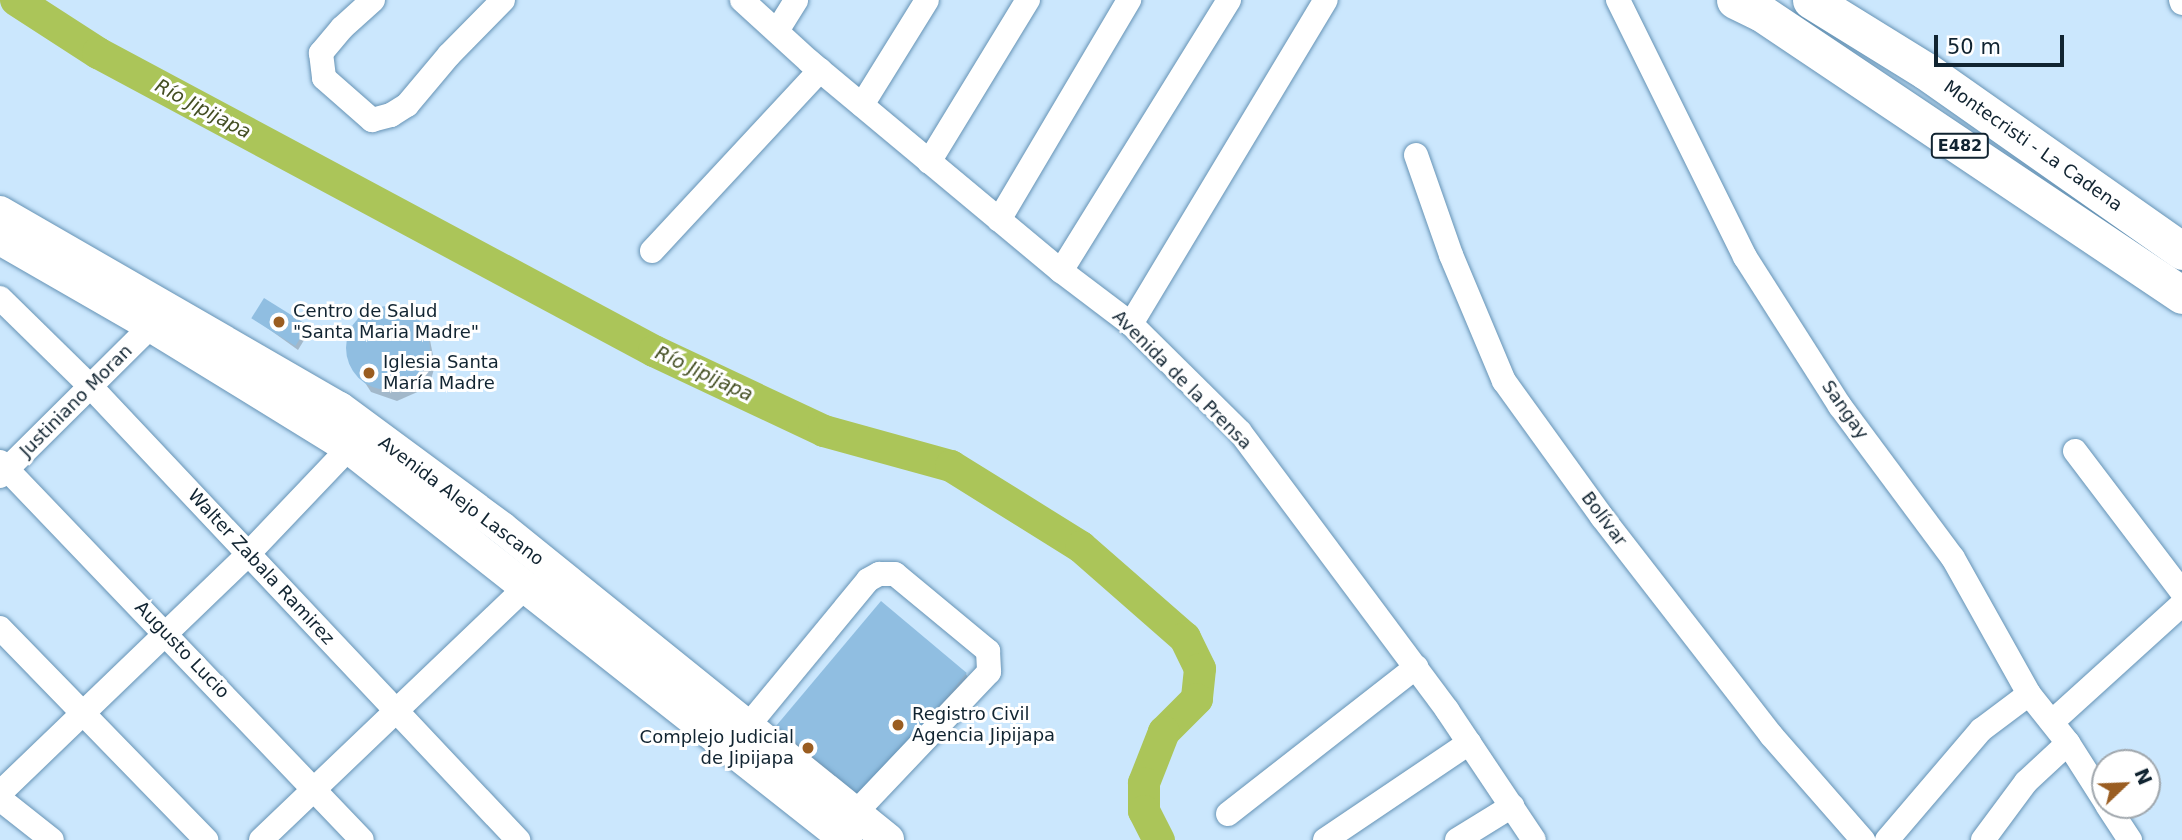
<!DOCTYPE html>
<meta charset="utf-8">
<style>
body{margin:0}
#map{position:relative;width:2182px;height:840px;overflow:hidden;background:#cbe7fd;font-family:"DejaVu Sans",sans-serif}
div>[style]{position:absolute}
[style*='--x']{left:calc(var(--x)*1px);top:calc(var(--y)*1px);width:calc(var(--w)*1px);rotate:calc(var(--a)*1deg)}
.shadow>*{inset:0;background:#0003}
.river>*{height:32px;margin:-16px;padding:0 16px;transform-origin:16px;border-radius:16px;background:#abc559}
.building>*{inset:0;background:#90bee1;transform-origin:0 0}
.round{border-radius:50%}
.roads{filter:drop-shadow(0 0 2px #6693b5) drop-shadow(0 0 2px #6693b5)}
.minor>*{height:24px;margin:-12px;padding:0 12px;transform-origin:12px;border-radius:12px;background:#fff}
.major>*{height:32px;margin:-16px;padding:0 16px;transform-origin:16px;border-radius:16px;background:#fff}
.highway>*{height:37px;margin:-18.5px;padding:0 18.5px;transform-origin:18.5px;border-radius:18.5px;background:#fff}
.dots>*{width:19px;height:19px;translate:-50% -50%;box-sizing:border-box;border:4px solid #fff;border-radius:50%}
span{translate:-50% -50%;white-space:nowrap;text-align:center;line-height:1.15;-webkit-text-stroke:6px #fff;paint-order:stroke}
.shield-label span{padding:2px 5px;background:#fff;border:2px solid;border-radius:5px;-webkit-text-stroke-width:0}
.shield-label{font-size:16px;color:#112431;font-weight:700}
.street-label{font-size:18px;color:#112431}
.poi-label{font-size:18px;color:#112431}
.left{translate:0 -50%;text-align:left}
.right{translate:-100% -50%;text-align:right}
.water-label{font-size:19px;color:#444f23;font-style:italic}
.north{position:absolute;left:2091px;top:749px;width:70px;height:70px;box-sizing:border-box;background:#fff;border:2px solid #a0a7ad;border-radius:50%;rotate:67deg;font-size:19px;font-weight:700;line-height:28px;text-align:center;color:#112431}
.north::after{content:'';display:block;margin:auto;width:24px;height:32px;background:#9a5d21;clip-path:polygon(50% 0,100% 100%,50% 72%,0 100%)}
.scale{position:absolute;left:1934px;top:35px;width:130px;height:32px;box-sizing:border-box;border:4px solid #112431;border-top:0;padding-left:9px;font-size:21px;line-height:24px;white-space:nowrap;color:#112431;-webkit-text-stroke:5px #fff;paint-order:stroke}
</style>
<div id="map">
<div class="shadow">
<i style="clip-path:polygon(380px 309px,405px 312px,415px 319px,430px 340px,435px 366px,431px 379px,422px 390px,397px 401px,371px 392px,349px 358px,349px 345px,358px 322px)"></i>
<i style="clip-path:polygon(252px 317px,306px 327px,309px 332px,298px 350px)"></i>
<i style="clip-path:polygon(881px 603px,966px 674px,972px 685px,863px 800px,784px 737px,778px 726px)"></i>
</div>
<div class="river">
<i style="--x:16;--y:0;--w:98;--a:32.9"></i>
<i style="--x:98;--y:53;--w:631;--a:28.19"></i>
<i style="--x:654;--y:351;--w:188;--a:25.2"></i>
<i style="--x:824;--y:431;--w:132;--a:15.4"></i>
<i style="--x:951;--y:466;--w:153;--a:31.9"></i>
<i style="--x:1081;--y:547;--w:138;--a:41.2"></i>
<i style="--x:1185;--y:638;--w:34;--a:64"></i>
<i style="--x:1200;--y:669;--w:30;--a:96"></i>
<i style="--x:1197;--y:699;--w:47;--a:135"></i>
<i style="--x:1164;--y:732;--w:55;--a:111.4"></i>
<i style="--x:1144;--y:783;--w:28;--a:90"></i>
<i style="--x:1144;--y:811;--w:33;--a:63"></i>
</div>
<div class="building">
<i style="left:264px;top:298px;width:52px;height:24px;rotate:32deg"></i>
<i class="round" style="left:346px;top:306px;width:84px;height:84px"></i>
<i style="left:881px;top:601px;width:112px;height:163px;rotate:40deg"></i>
</div>
<div class="roads">
<div class="minor">
<i style="--x:373;--y:0;--w:42;--a:137.9"></i>
<i style="--x:342;--y:28;--w:33;--a:130"></i>
<i style="--x:321;--y:53;--w:25;--a:83"></i>
<i style="--x:324;--y:78;--w:64;--a:41.2"></i>
<i style="--x:372;--y:120;--w:20;--a:-15"></i>
<i style="--x:391;--y:115;--w:19;--a:-32"></i>
<i style="--x:407;--y:105;--w:65;--a:-50"></i>
<i style="--x:449;--y:55;--w:77;--a:-45.5"></i>
<i style="--x:742;--y:0;--w:92;--a:42.4"></i>
<i style="--x:810;--y:62;--w:327;--a:39.8"></i>
<i style="--x:1061;--y:271;--w:88;--a:37.1"></i>
<i style="--x:1131;--y:324;--w:153;--a:44.7"></i>
<i style="--x:1240;--y:432;--w:347;--a:53.3"></i>
<i style="--x:1447;--y:710;--w:156;--a:56.2"></i>
<i style="--x:1618;--y:0;--w:287;--a:63.7"></i>
<i style="--x:1745;--y:257;--w:177;--a:57.5"></i>
<i style="--x:1840;--y:406;--w:189;--a:53.4"></i>
<i style="--x:1953;--y:558;--w:156;--a:60.8"></i>
<i style="--x:2029;--y:694;--w:63;--a:51.5"></i>
<i style="--x:2068;--y:743;--w:69;--a:57.5"></i>
<i style="--x:2181;--y:0;--w:3;--a:72"></i>
<i style="--x:777;--y:31;--w:36;--a:-58"></i>
<i style="--x:862;--y:105;--w:123;--a:-58.2"></i>
<i style="--x:1416;--y:155;--w:106;--a:70.7"></i>
<i style="--x:1451;--y:255;--w:137;--a:67.2"></i>
<i style="--x:1504;--y:381;--w:168;--a:54.2"></i>
<i style="--x:1602;--y:517;--w:276;--a:52.2"></i>
<i style="--x:1771;--y:735;--w:140;--a:48.8"></i>
<i style="--x:929;--y:162;--w:190;--a:-58.6"></i>
<i style="--x:999;--y:220;--w:256;--a:-59.4"></i>
<i style="--x:652;--y:251;--w:247;--a:-47.1"></i>
<i style="--x:1061;--y:271;--w:319;--a:-58.2"></i>
<i style="--x:0;--y:298;--w:127;--a:44.4"></i>
<i style="--x:91;--y:387;--w:623;--a:46.69"></i>
<i style="--x:1131;--y:324;--w:378;--a:-59"></i>
<i style="--x:2075;--y:451;--w:177;--a:52.8"></i>
<i style="--x:0;--y:462;--w:523;--a:46.24"></i>
<i style="--x:0;--y:476;--w:213;--a:-44.8"></i>
<i style="--x:0;--y:628;--w:296;--a:45.8"></i>
<i style="--x:2052;--y:722;--w:176;--a:-42.2"></i>
<i style="--x:747;--y:727;--w:190;--a:-50.5"></i>
<i style="--x:868;--y:580;--w:13;--a:-29"></i>
<i style="--x:879;--y:574;--w:16;--a:0"></i>
<i style="--x:895;--y:574;--w:121;--a:39.6"></i>
<i style="--x:988;--y:651;--w:21;--a:87"></i>
<i style="--x:989;--y:672;--w:195;--a:133.5"></i>
<i style="--x:0;--y:793;--w:346;--a:-43.9"></i>
<i style="--x:249;--y:553;--w:145;--a:-46.4"></i>
<i style="--x:0;--y:799;--w:66;--a:38.3"></i>
<i style="--x:2107;--y:805;--w:42;--a:56.7"></i>
<i style="--x:1228;--y:814;--w:239;--a:-38"></i>
<i style="--x:261;--y:840;--w:365;--a:-43.7"></i>
<i style="--x:1325;--y:840;--w:174;--a:-34"></i>
<i style="--x:1457;--y:840;--w:65;--a:-31.7"></i>
<i style="--x:1887;--y:840;--w:145;--a:-49.5"></i>
<i style="--x:1981;--y:730;--w:60;--a:-36.9"></i>
<i style="--x:1983;--y:840;--w:72;--a:-53.4"></i>
<i style="--x:2026;--y:782;--w:57;--a:-42.9"></i>
</div>
<div class="major">
<i style="--x:0;--y:212;--w:392;--a:30"></i>
<i style="--x:340;--y:408;--w:202;--a:36.5"></i>
<i style="--x:502;--y:528;--w:496;--a:38.9"></i>
<i style="--x:0;--y:239;--w:174;--a:29.9"></i>
<i style="--x:151;--y:326;--w:233;--a:31.6"></i>
<i style="--x:349;--y:448;--w:633;--a:38.26"></i>
</div>
<div class="highway">
<i style="--x:1735;--y:0;--w:28;--a:26"></i>
<i style="--x:1760;--y:12;--w:508;--a:33.85"></i>
<i style="--x:1811;--y:0;--w:135;--a:31.7"></i>
<i style="--x:1926;--y:71;--w:313;--a:35.1"></i>
</div>
</div>
<div class="dots">
<i style="left:279px;top:322px;background:#9a5d21"></i>
<i style="left:369px;top:373px;background:#9a5d21"></i>
<i style="left:898px;top:725px;background:#9a5d21"></i>
<i style="left:808px;top:748px;background:#9a5d21"></i>
</div>
<div class="shield-label">
<span style="left:1960px;top:146px">E482</span>
</div>
<div class="street-label">
<span style="left:2033px;top:146px;rotate:35deg">Montecristi - La Cadena</span>
<span style="left:1182px;top:380px;rotate:45deg">Avenida de la Prensa</span>
<span style="left:76px;top:401px;rotate:-45deg">Justiniano Moran</span>
<span style="left:1845px;top:410px;rotate:55deg">Sangay</span>
<span style="left:461px;top:501px;rotate:37deg">Avenida Alejo Lascano</span>
<span style="left:1604px;top:519px;rotate:53deg">Bolívar</span>
<span style="left:261px;top:567px;rotate:47deg">Walter Zabala Ramirez</span>
<span style="left:182px;top:650px;rotate:46deg">Augusto Lucio</span>
</div>
<div class="poi-label">
<span class="left" style="left:293px;top:322px">Centro de Salud<br>"Santa Maria Madre"</span>
<span class="left" style="left:383px;top:373px">Iglesia Santa<br>María Madre</span>
<span class="left" style="left:912px;top:725px">Registro Civil<br>Agencia Jipijapa</span>
<span class="right" style="left:794px;top:748px">Complejo Judicial<br>de Jipijapa</span>
</div>
<div class="water-label">
<span style="left:203px;top:109px;rotate:28deg">Río Jipijapa</span>
<span style="left:704px;top:374px;rotate:25deg">Río Jipijapa</span>
</div>
<div class="north">N</div>
<div class="scale">50 m</div>
</div>
